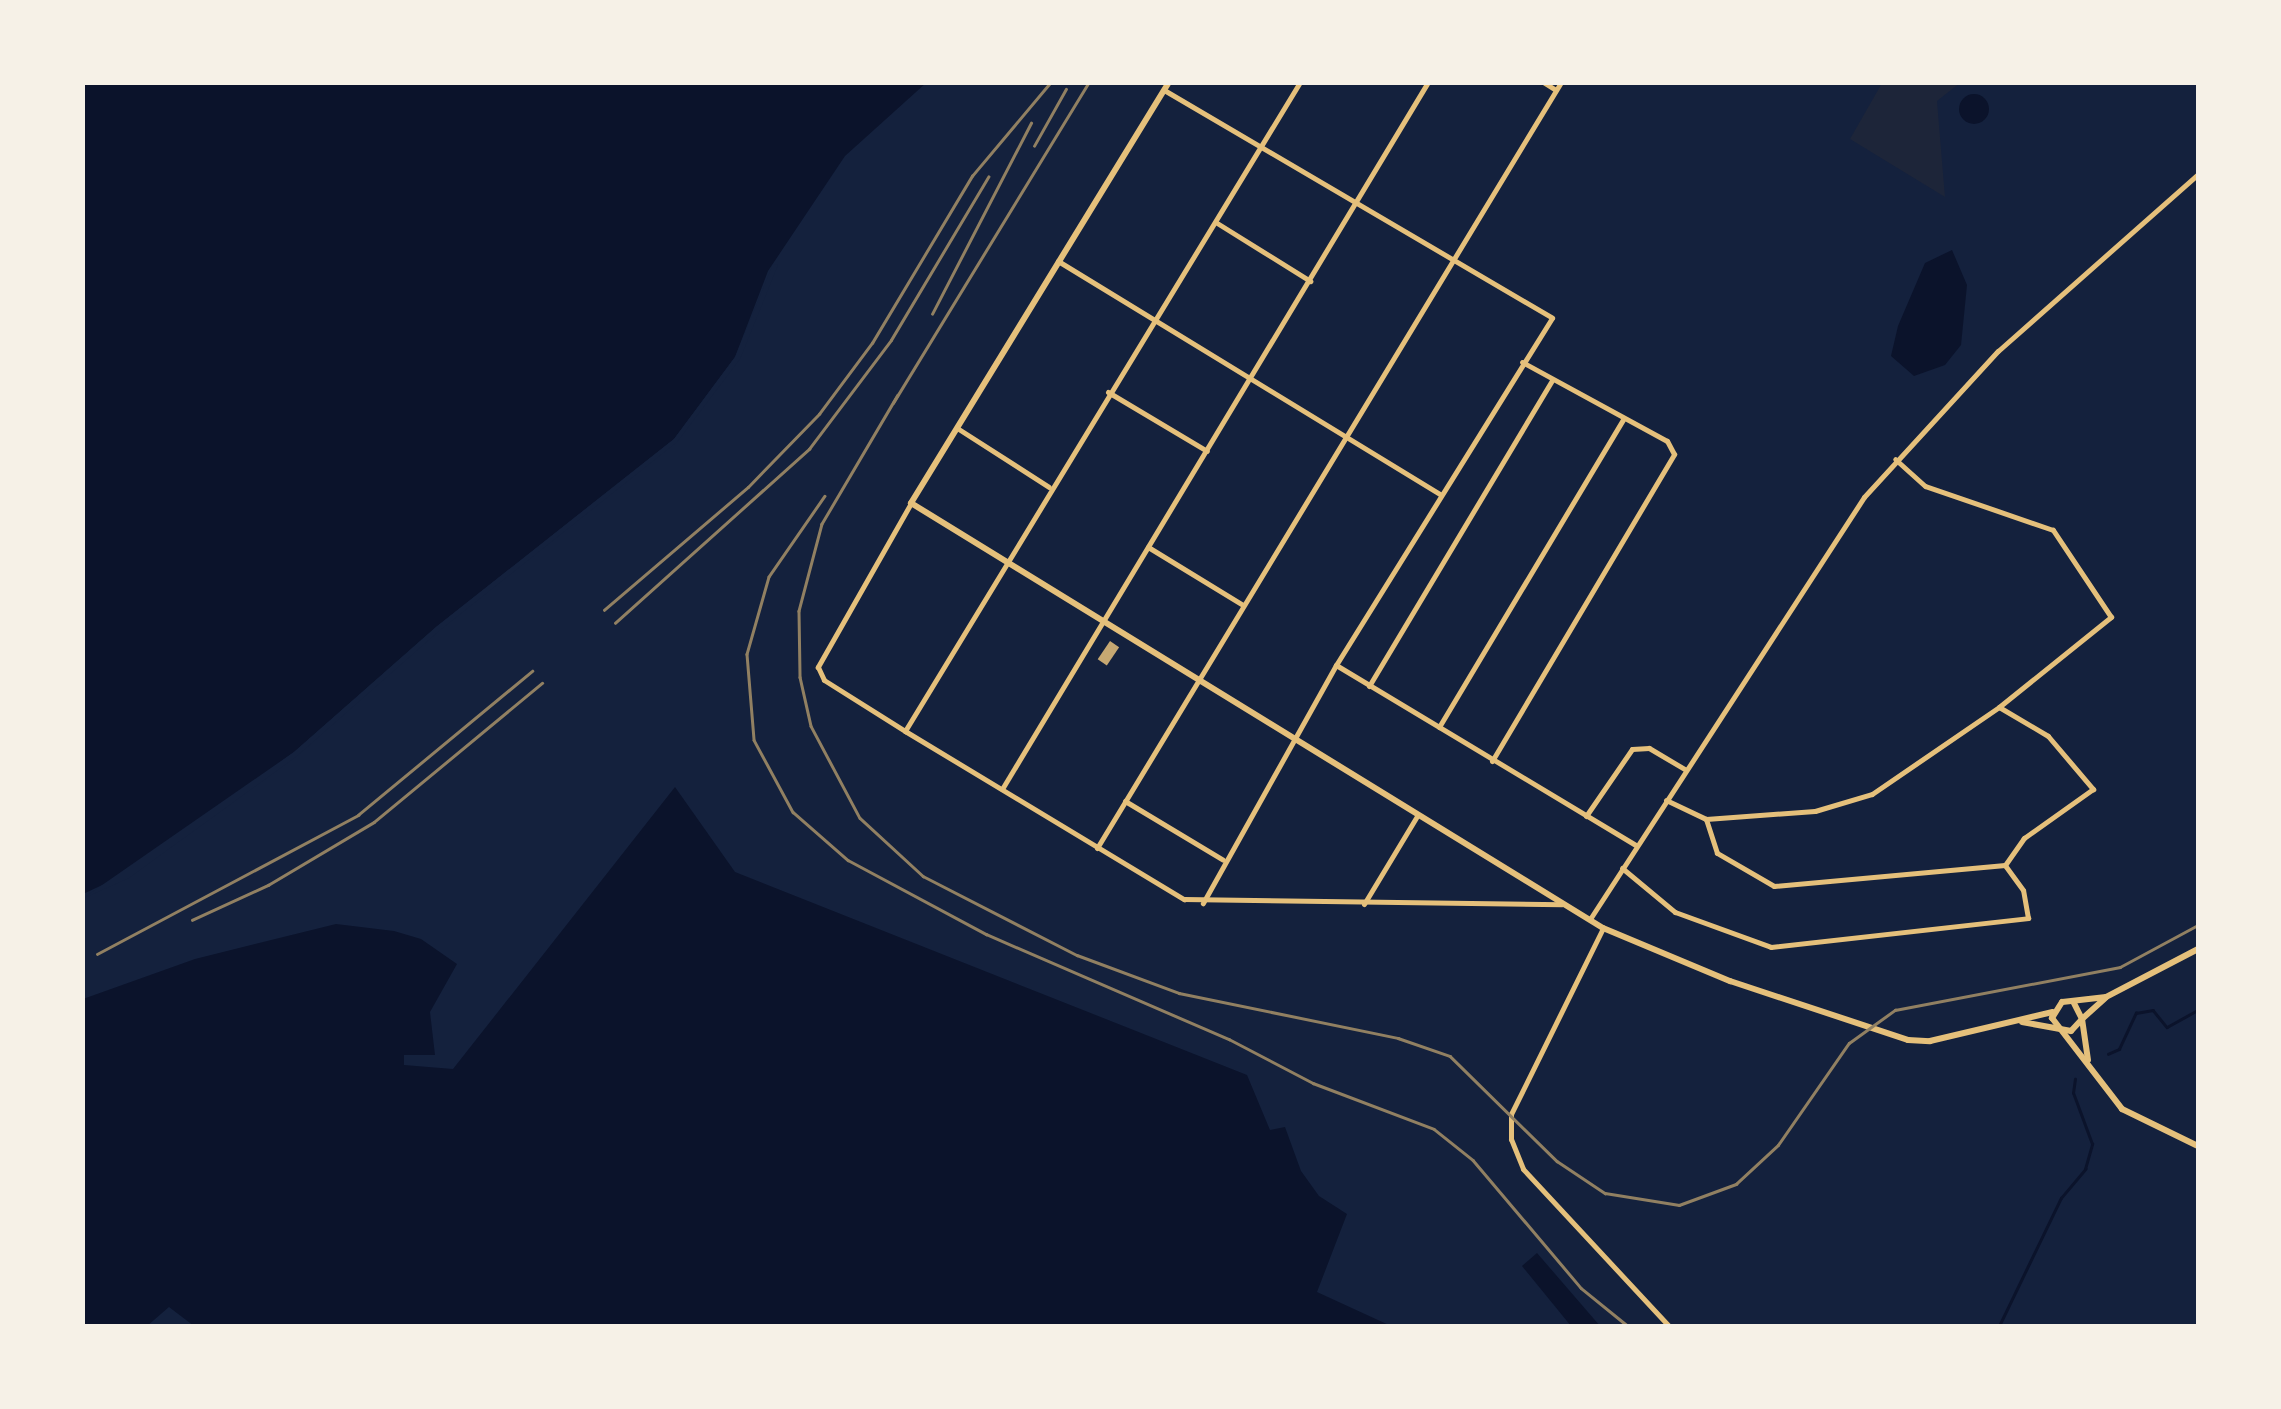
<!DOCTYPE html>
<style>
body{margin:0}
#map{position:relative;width:2281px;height:1409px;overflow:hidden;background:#14213d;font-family:"Libre Baskerville",serif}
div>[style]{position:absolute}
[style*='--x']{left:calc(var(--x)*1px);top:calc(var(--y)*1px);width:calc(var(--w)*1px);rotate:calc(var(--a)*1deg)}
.green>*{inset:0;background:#1d2539}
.water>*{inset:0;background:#0b132b}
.round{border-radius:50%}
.pier>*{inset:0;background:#14213d}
.stream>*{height:2.5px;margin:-1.25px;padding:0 1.25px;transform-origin:1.25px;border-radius:1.25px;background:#0b132b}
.building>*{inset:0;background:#c6a872;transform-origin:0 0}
.minor>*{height:5px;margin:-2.5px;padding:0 2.5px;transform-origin:2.5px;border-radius:2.5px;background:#e5c07b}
.tertiary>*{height:6px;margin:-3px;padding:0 3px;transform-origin:3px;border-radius:3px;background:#e5c07b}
.rail>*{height:2.5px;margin:-1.25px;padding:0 1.25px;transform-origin:1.25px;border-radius:1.25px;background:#918062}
span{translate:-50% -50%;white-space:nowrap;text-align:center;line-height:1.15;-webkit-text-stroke:8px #f6f1e7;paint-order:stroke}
.frame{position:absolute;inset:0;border:85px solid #f6f1e7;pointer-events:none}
</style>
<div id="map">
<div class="green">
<i style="clip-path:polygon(1882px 83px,1960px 83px,1937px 101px,1945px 197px,1850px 139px)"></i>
</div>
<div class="water">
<i style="clip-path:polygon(83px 83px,926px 83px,845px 156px,768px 271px,735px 357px,674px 439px,436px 627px,294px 752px,126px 874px,83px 894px)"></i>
<i class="round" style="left:1959px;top:94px;width:30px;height:30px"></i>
<i style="clip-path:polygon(1952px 250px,1967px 285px,1961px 345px,1945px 365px,1914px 376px,1891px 356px,1898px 326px,1925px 263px)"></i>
<i style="clip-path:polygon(675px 787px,735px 872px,1247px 1075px,1270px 1130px,1285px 1127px,1301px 1171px,1319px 1196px,1347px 1214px,1317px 1292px,1391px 1326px,194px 1326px,169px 1307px,147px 1326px,83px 1326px,83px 999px,195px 959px,336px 924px,394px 931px,421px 939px,457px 964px,430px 1012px,435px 1055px,404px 1055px,404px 1065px,453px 1069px)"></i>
<i style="clip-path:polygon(1537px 1253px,1600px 1326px,1571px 1326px,1522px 1266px)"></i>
</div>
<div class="pier">
<i style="clip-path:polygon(773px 264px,778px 265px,740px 359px,677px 442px,439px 631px,297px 756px,129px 878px,82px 899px,294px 752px,436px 627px,674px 439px,735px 357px)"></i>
</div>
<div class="stream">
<i style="--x:2108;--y:1054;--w:12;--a:-24"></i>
<i style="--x:2119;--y:1049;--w:40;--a:-65"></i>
<i style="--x:2136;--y:1013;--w:17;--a:-10"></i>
<i style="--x:2153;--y:1010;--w:22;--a:51"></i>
<i style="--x:2167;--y:1027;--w:35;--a:-29"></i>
<i style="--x:1999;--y:1326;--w:142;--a:-64.2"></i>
<i style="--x:2061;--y:1198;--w:38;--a:-50"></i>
<i style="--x:2085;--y:1169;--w:26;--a:-74"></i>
<i style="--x:2092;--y:1144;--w:54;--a:-110.4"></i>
<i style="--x:2073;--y:1093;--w:14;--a:-82"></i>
</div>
<div class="building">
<i style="left:1110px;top:641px;width:11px;height:22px;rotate:34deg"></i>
</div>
<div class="minor">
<i style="--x:1543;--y:82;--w:15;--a:32"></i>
<i style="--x:1164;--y:90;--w:450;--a:30.4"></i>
<i style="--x:1552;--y:318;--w:409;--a:121.9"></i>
<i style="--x:1336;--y:665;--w:273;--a:119.2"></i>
<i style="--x:1217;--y:223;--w:110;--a:31.9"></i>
<i style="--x:1058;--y:261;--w:447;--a:31.4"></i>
<i style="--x:1108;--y:392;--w:115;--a:30.8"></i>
<i style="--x:957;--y:428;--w:109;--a:32.7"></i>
<i style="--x:911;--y:503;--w:189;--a:119.6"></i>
<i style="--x:818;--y:667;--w:14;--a:65"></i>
<i style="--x:824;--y:680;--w:96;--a:32.2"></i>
<i style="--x:905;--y:731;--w:326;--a:31.1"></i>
<i style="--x:1184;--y:899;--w:378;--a:0.8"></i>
<i style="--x:1148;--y:547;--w:111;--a:31.4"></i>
<i style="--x:1336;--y:665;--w:349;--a:31"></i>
<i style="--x:1369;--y:686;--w:357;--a:-59.1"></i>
<i style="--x:1999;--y:707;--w:57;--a:30.6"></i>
<i style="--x:2048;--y:736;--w:70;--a:49.7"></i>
<i style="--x:2093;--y:789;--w:85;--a:144.6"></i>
<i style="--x:2024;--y:838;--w:33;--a:125"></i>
<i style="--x:1439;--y:727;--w:360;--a:-59.1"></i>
<i style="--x:905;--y:731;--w:760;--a:-58.67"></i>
<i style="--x:1492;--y:761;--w:357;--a:-59.3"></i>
<i style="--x:1674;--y:454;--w:15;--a:-118"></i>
<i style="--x:1667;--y:441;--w:165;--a:-151.4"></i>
<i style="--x:1002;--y:789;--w:825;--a:-58.93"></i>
<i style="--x:1666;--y:800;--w:44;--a:25.4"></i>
<i style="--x:1706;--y:819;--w:109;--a:-4.2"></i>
<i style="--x:1815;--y:811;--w:59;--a:-16.6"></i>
<i style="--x:1872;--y:794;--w:154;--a:-34.4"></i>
<i style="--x:1999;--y:707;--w:144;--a:-38.8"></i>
<i style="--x:2111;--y:617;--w:105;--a:-123.7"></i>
<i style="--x:2053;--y:530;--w:135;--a:-161"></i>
<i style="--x:1925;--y:486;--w:40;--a:-138"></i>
<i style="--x:1125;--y:801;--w:114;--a:31"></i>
<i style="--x:1586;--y:816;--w:81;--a:-55.5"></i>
<i style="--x:1632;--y:749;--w:17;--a:-3"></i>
<i style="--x:1649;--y:748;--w:43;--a:30.7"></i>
<i style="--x:1097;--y:848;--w:896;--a:-58.79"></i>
<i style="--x:1622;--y:868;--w:69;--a:39.7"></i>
<i style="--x:1675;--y:912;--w:102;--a:20"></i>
<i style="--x:1771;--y:947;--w:259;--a:-6.4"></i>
<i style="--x:2028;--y:918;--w:28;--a:-100"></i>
<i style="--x:2023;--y:890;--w:31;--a:-126"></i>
<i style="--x:2005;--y:865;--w:232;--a:174.8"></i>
<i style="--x:1774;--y:886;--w:66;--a:-149.9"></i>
<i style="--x:1717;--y:853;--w:36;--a:-108"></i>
<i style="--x:1364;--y:904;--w:103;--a:-58.9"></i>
<i style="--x:1590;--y:919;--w:503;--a:-57"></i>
<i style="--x:1864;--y:497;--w:198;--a:-47.5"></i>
<i style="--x:1998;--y:351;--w:267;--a:-41.5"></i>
<i style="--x:1603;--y:928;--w:208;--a:116.3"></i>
<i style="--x:1511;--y:1114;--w:25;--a:90"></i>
<i style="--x:1511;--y:1139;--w:32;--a:68"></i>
<i style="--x:1523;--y:1169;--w:214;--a:47.1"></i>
</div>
<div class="tertiary">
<i style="--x:1169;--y:82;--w:494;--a:121.5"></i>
<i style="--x:911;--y:503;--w:812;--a:31.56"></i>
<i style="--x:1603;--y:928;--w:138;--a:22.7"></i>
<i style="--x:1730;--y:981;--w:188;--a:18.3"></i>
<i style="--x:1908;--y:1040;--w:22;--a:3"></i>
<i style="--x:1930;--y:1041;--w:126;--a:-13.3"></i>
<i style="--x:2198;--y:949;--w:104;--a:152.4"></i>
<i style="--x:2106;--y:997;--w:44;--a:173.5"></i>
<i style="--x:2062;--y:1002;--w:19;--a:122"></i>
<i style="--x:2052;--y:1018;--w:115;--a:52.4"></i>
<i style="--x:2122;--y:1109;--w:85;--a:26"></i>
<i style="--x:2022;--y:1022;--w:50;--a:10.4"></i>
<i style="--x:2071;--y:1031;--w:16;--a:-47"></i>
<i style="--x:2082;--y:1019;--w:18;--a:-117"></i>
<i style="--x:2088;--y:1060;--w:41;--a:-98.3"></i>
<i style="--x:2082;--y:1019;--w:31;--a:-42"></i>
</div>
<div class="rail">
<i style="--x:1034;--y:146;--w:65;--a:-60.7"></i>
<i style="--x:932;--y:314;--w:215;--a:-62.6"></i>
<i style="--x:898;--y:395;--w:150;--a:120.5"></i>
<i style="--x:822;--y:524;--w:90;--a:104.8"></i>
<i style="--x:799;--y:611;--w:66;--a:89.1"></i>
<i style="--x:800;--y:677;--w:50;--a:77.3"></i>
<i style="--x:811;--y:726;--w:104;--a:62"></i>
<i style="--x:860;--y:818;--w:86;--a:42.6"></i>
<i style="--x:923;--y:876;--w:173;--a:27.2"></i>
<i style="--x:1077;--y:955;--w:109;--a:20.4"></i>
<i style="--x:1179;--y:993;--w:224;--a:11.6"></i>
<i style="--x:1398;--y:1038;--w:55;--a:19.1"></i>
<i style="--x:1450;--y:1056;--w:150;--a:44.5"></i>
<i style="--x:1557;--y:1161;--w:58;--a:33.7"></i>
<i style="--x:1605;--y:1193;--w:75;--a:9.2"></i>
<i style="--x:1679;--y:1205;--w:61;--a:-20.2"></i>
<i style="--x:1736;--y:1184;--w:57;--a:-42.9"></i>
<i style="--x:1778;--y:1145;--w:124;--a:-55.2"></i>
<i style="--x:1849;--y:1043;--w:57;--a:-35.7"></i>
<i style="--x:1895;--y:1010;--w:229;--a:-10.8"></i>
<i style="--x:2120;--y:967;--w:89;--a:-28.3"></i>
<i style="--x:893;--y:403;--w:376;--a:-58.6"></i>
<i style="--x:825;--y:496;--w:98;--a:124.7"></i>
<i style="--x:769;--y:577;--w:80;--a:105.9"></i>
<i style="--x:747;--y:654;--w:86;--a:85.3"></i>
<i style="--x:754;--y:740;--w:82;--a:61.6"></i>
<i style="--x:793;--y:812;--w:73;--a:41.1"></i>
<i style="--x:848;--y:860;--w:157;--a:28.2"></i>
<i style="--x:986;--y:934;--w:265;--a:23.4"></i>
<i style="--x:1229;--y:1039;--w:95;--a:27.6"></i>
<i style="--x:1313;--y:1083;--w:129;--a:20.8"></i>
<i style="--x:1434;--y:1129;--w:50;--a:38.5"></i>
<i style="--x:1473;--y:1160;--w:167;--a:49.8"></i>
<i style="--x:1581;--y:1288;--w:60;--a:39"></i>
<i style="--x:604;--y:610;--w:189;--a:-40.5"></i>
<i style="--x:748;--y:487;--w:102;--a:-45.8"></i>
<i style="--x:819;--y:414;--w:89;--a:-53.3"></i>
<i style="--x:872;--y:343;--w:195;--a:-59.1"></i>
<i style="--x:972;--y:176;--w:123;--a:-50"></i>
<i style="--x:615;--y:623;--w:261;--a:-41.9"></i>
<i style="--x:809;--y:449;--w:136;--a:-53"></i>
<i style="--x:891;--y:340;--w:190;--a:-59.2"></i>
<i style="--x:192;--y:920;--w:84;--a:-24.7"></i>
<i style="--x:268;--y:885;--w:123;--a:-30.7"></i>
<i style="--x:374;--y:822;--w:218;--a:-39.6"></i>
<i style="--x:97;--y:954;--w:296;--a:-28"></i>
<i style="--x:358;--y:815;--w:226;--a:-39.6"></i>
</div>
<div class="frame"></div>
</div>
